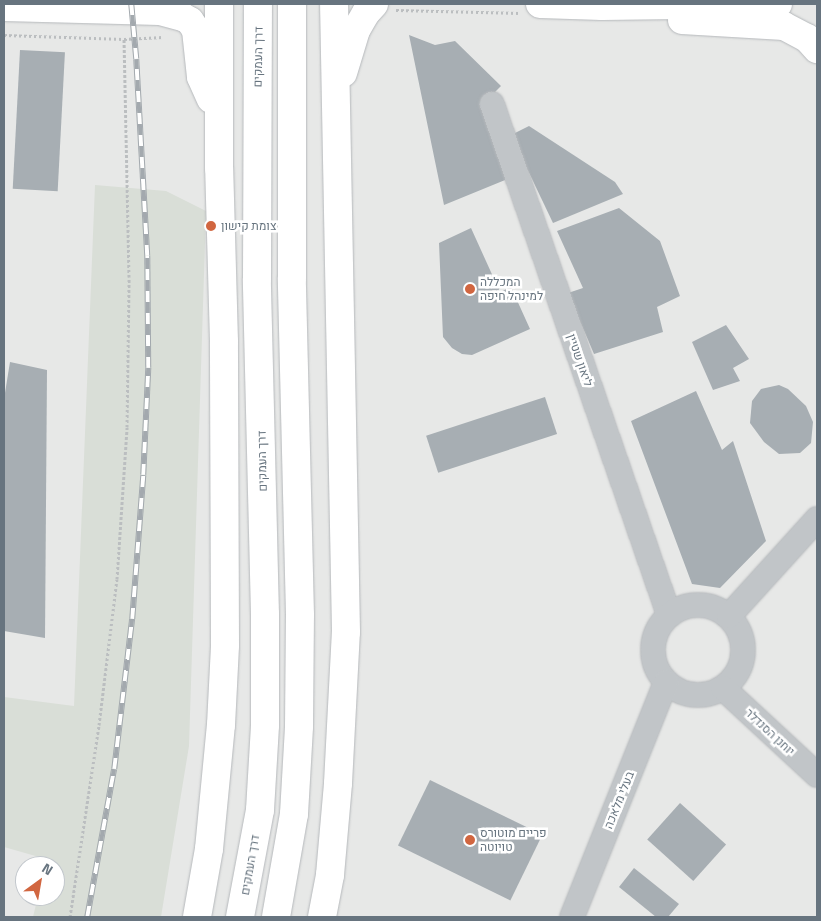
<!DOCTYPE html>
<meta charset="utf-8">
<style>
body{margin:0}
#map{position:relative;width:821px;height:921px;overflow:hidden;background:#f9f9f7;font-family:"Titillium Web",Heebo,sans-serif}
div>[style]{position:absolute}
[style*='--x']{left:calc(var(--x)*1px);top:calc(var(--y)*1px);width:calc(var(--w)*1px);rotate:calc(var(--a)*1deg)}
.built>*{inset:0;background:#e7e8e7}
.green>*{inset:0;background:#d9ded7}
.building>*{inset:0;background:#a7aeb3;transform-origin:0 0}
.path>*{height:3px;margin-top:-1.5px;transform-origin:0;background:repeating-linear-gradient(90deg,#bbbec0 0 2.5px,transparent 0 5px)}
.roads{filter:drop-shadow(0 0 1px #b5b8bb) drop-shadow(0 0 1px #b5b8bb)}
.tertiary>*{height:24px;margin:-12px;padding:0 12px;transform-origin:12px;border-radius:12px;background:#c1c5c8}
.tertiary>.ring{margin:-12px;padding:0;box-sizing:content-box;background:none;border:24px solid #c1c5c8;border-radius:50%}
.trunk>*{height:28px;margin:-14px;padding:0 14px;transform-origin:14px;border-radius:14px;background:#fff}
.rail>*{height:5.5px;margin-top:-2.75px;transform-origin:0;background:repeating-linear-gradient(90deg,#fff 0 11px,#a3a9ae 0 22px);box-sizing:border-box;border-block:1px solid #a3a9ae}
.dots>*{width:14px;height:14px;translate:-50% -50%;box-sizing:border-box;border:2px solid #fff;border-radius:50%}
span{translate:-50% -50%;white-space:nowrap;text-align:center;line-height:1.15;-webkit-text-stroke:5px #fff;paint-order:stroke}
.street-label{font-size:12px;color:#67747f}
.poi-label{font-size:12px;color:#67747f}
.left{translate:0 -50%;text-align:left}
.frame{position:absolute;inset:0;border:5px solid #67747f;pointer-events:none}
.north{position:absolute;left:15px;top:856px;width:50px;height:50px;box-sizing:border-box;background:#fff;border:1px solid #c2c7cc;border-radius:50%;rotate:32deg;font-size:14px;font-weight:700;line-height:20px;text-align:center;color:#67747f}
.north::after{content:'';display:block;margin:auto;width:18px;height:22px;background:#d16640;clip-path:polygon(50% 0,100% 100%,50% 72%,0 100%)}
</style>
<div id="map">
<div class="built">
<i style="clip-path:polygon(evenodd,4px 4px,817px 4px,817px 917px,4px 917px,4px 4px,25px 866px,55px 866px,55px 896px,25px 896px,25px 866px)"></i>
</div>
<div class="green">
<i style="clip-path:polygon(95px 185px,166px 191px,206px 211px,189px 746px,161px 917px,33px 917px,38px 896px,55px 896px,55px 866px,45px 866px,46px 859px,4px 847px,4px 697px,74px 706px)"></i>
</div>
<div class="building">
<i style="clip-path:polygon(409px 35px,435px 45px,455px 41px,501px 86px,485px 102px,515px 176px,444px 205px)"></i>
<i style="left:20px;top:50px;width:45px;height:139px;rotate:3deg"></i>
<i style="clip-path:polygon(529px 126px,615px 182px,623px 194px,553px 223px,511px 135px)"></i>
<i style="clip-path:polygon(619px 208px,660px 241px,680px 296px,657px 307px,663px 332px,594px 354px,568px 293px,583px 288px,557px 231px)"></i>
<i style="clip-path:polygon(471px 228px,500px 292px,511px 287px,530px 329px,472px 355px,462px 354px,452px 348px,443px 337px,439px 243px)"></i>
<i style="clip-path:polygon(726px 325px,749px 359px,733px 368px,740px 381px,713px 390px,692px 342px)"></i>
<i style="clip-path:polygon(10px 362px,47px 370px,45px 638px,4px 631px,4px 399px)"></i>
<i style="clip-path:polygon(779px 385px,788px 389px,806px 406px,813px 422px,811px 443px,800px 453px,779px 454px,764px 442px,750px 423px,752px 401px,761px 389px)"></i>
<i style="clip-path:polygon(696px 391px,722px 450px,733px 441px,766px 541px,720px 588px,692px 584px,631px 421px)"></i>
<i style="left:545px;top:397px;width:39px;height:125px;rotate:72deg"></i>
<i style="left:430px;top:780px;width:125px;height:73px;rotate:26deg"></i>
<i style="left:680px;top:803px;width:62px;height:49px;rotate:42deg"></i>
<i style="clip-path:polygon(634px 868px,679px 904px,668px 917px,656px 917px,619px 887px)"></i>
</div>
<div class="path">
<i style="--x:396;--y:10;--w:124;--a:1.4"></i>
<i style="--x:4;--y:35;--w:120;--a:1.9"></i>
<i style="--x:124;--y:39;--w:39;--a:-3"></i>
<i style="--x:70;--y:917;--w:194;--a:-81.4"></i>
<i style="--x:99;--y:725;--w:147;--a:-83"></i>
<i style="--x:117;--y:579;--w:152;--a:-86.2"></i>
<i style="--x:127;--y:427;--w:150;--a:-89.2"></i>
<i style="--x:129;--y:277;--w:238;--a:-91.2"></i>
</div>
<div class="roads">
<div class="tertiary">
<i style="--x:492;--y:104;--w:541;--a:70.89"></i>
<i class="ring" style="left:653px;top:605px;width:66px;height:66px"></i>
<i style="--x:729;--y:616;--w:131;--a:-47.8"></i>
<i style="--x:723;--y:688;--w:128;--a:42.8"></i>
<i style="--x:572;--y:917;--w:253;--a:-68.2"></i>
</div>
<div class="trunk">
<i style="--x:540;--y:4;--w:62;--a:1.8"></i>
<i style="--x:602;--y:6;--w:176;--a:-0.7"></i>
<i style="--x:4;--y:7;--w:156;--a:1.5"></i>
<i style="--x:160;--y:11;--w:24;--a:15"></i>
<i style="--x:183;--y:17;--w:8;--a:30"></i>
<i style="--x:190;--y:21;--w:11;--a:56"></i>
<i style="--x:196;--y:30;--w:47;--a:83.9"></i>
<i style="--x:201;--y:77;--w:24;--a:66"></i>
<i style="--x:682;--y:20;--w:102;--a:3.4"></i>
<i style="--x:784;--y:26;--w:26;--a:28"></i>
<i style="--x:807;--y:38;--w:15;--a:48"></i>
<i style="--x:343;--y:73;--w:45;--a:-73.2"></i>
<i style="--x:356;--y:30;--w:20;--a:-60"></i>
<i style="--x:366;--y:13;--w:12;--a:-48"></i>
<i style="--x:197;--y:917;--w:69;--a:-80"></i>
<i style="--x:209;--y:849;--w:125;--a:-84.5"></i>
<i style="--x:221;--y:725;--w:80;--a:-87.1"></i>
<i style="--x:225;--y:645;--w:303;--a:-90.2"></i>
<i style="--x:224;--y:342;--w:174;--a:-91.6"></i>
<i style="--x:219;--y:168;--w:164;--a:-90"></i>
<i style="--x:240;--y:917;--w:109;--a:-79.4"></i>
<i style="--x:260;--y:810;--w:85;--a:-86.6"></i>
<i style="--x:265;--y:725;--w:110;--a:-90"></i>
<i style="--x:265;--y:615;--w:336;--a:-91.4"></i>
<i style="--x:257;--y:279;--w:275;--a:-89.8"></i>
<i style="--x:276;--y:917;--w:105;--a:-80.1"></i>
<i style="--x:294;--y:814;--w:88;--a:-86.7"></i>
<i style="--x:299;--y:726;--w:111;--a:-89.5"></i>
<i style="--x:300;--y:615;--w:337;--a:-91.4"></i>
<i style="--x:292;--y:278;--w:274;--a:-90"></i>
<i style="--x:322;--y:917;--w:43;--a:-79.2"></i>
<i style="--x:330;--y:875;--w:92;--a:-85"></i>
<i style="--x:338;--y:783;--w:151;--a:-87"></i>
<i style="--x:346;--y:632;--w:628;--a:-91.09"></i>
</div>
</div>
<div class="rail">
<i style="--x:87;--y:917;--w:150;--a:-79.7"></i>
<i style="--x:114;--y:769;--w:151;--a:-83.2"></i>
<i style="--x:132;--y:619;--w:144;--a:-85.6"></i>
<i style="--x:143;--y:475;--w:107;--a:-87.3"></i>
<i style="--x:148;--y:368;--w:112;--a:-90.5"></i>
<i style="--x:147;--y:256;--w:197;--a:-93.2"></i>
<i style="--x:136;--y:59;--w:55;--a:-95.2"></i>
</div>
<div class="dots">
<i style="left:211px;top:226px;background:#d16640"></i>
<i style="left:470px;top:289px;background:#d16640"></i>
<i style="left:470px;top:840px;background:#d16640"></i>
</div>
<div class="street-label">
<span style="left:258px;top:57px;rotate:-89deg">דרך העמקים</span>
<span style="left:580px;top:360px;rotate:71deg">ליאון שטיין</span>
<span style="left:262px;top:461px;rotate:-91deg">דרך העמקים</span>
<span style="left:770px;top:732px;rotate:43deg">יוחנן הסנדלר</span>
<span style="left:619px;top:800px;rotate:-68deg">בעלי מלאכה</span>
<span style="left:250px;top:865px;rotate:-80deg">דרך העמקים</span>
</div>
<div class="poi-label">
<span class="left" style="left:221px;top:226px">צומת קישון</span>
<span class="left" style="left:480px;top:289px">המכללה<br>למינהל חיפה</span>
<span class="left" style="left:480px;top:840px">פריים מוטורס<br>טויוטה</span>
</div>
<div class="frame"></div>
<div class="north">N</div>
</div>
